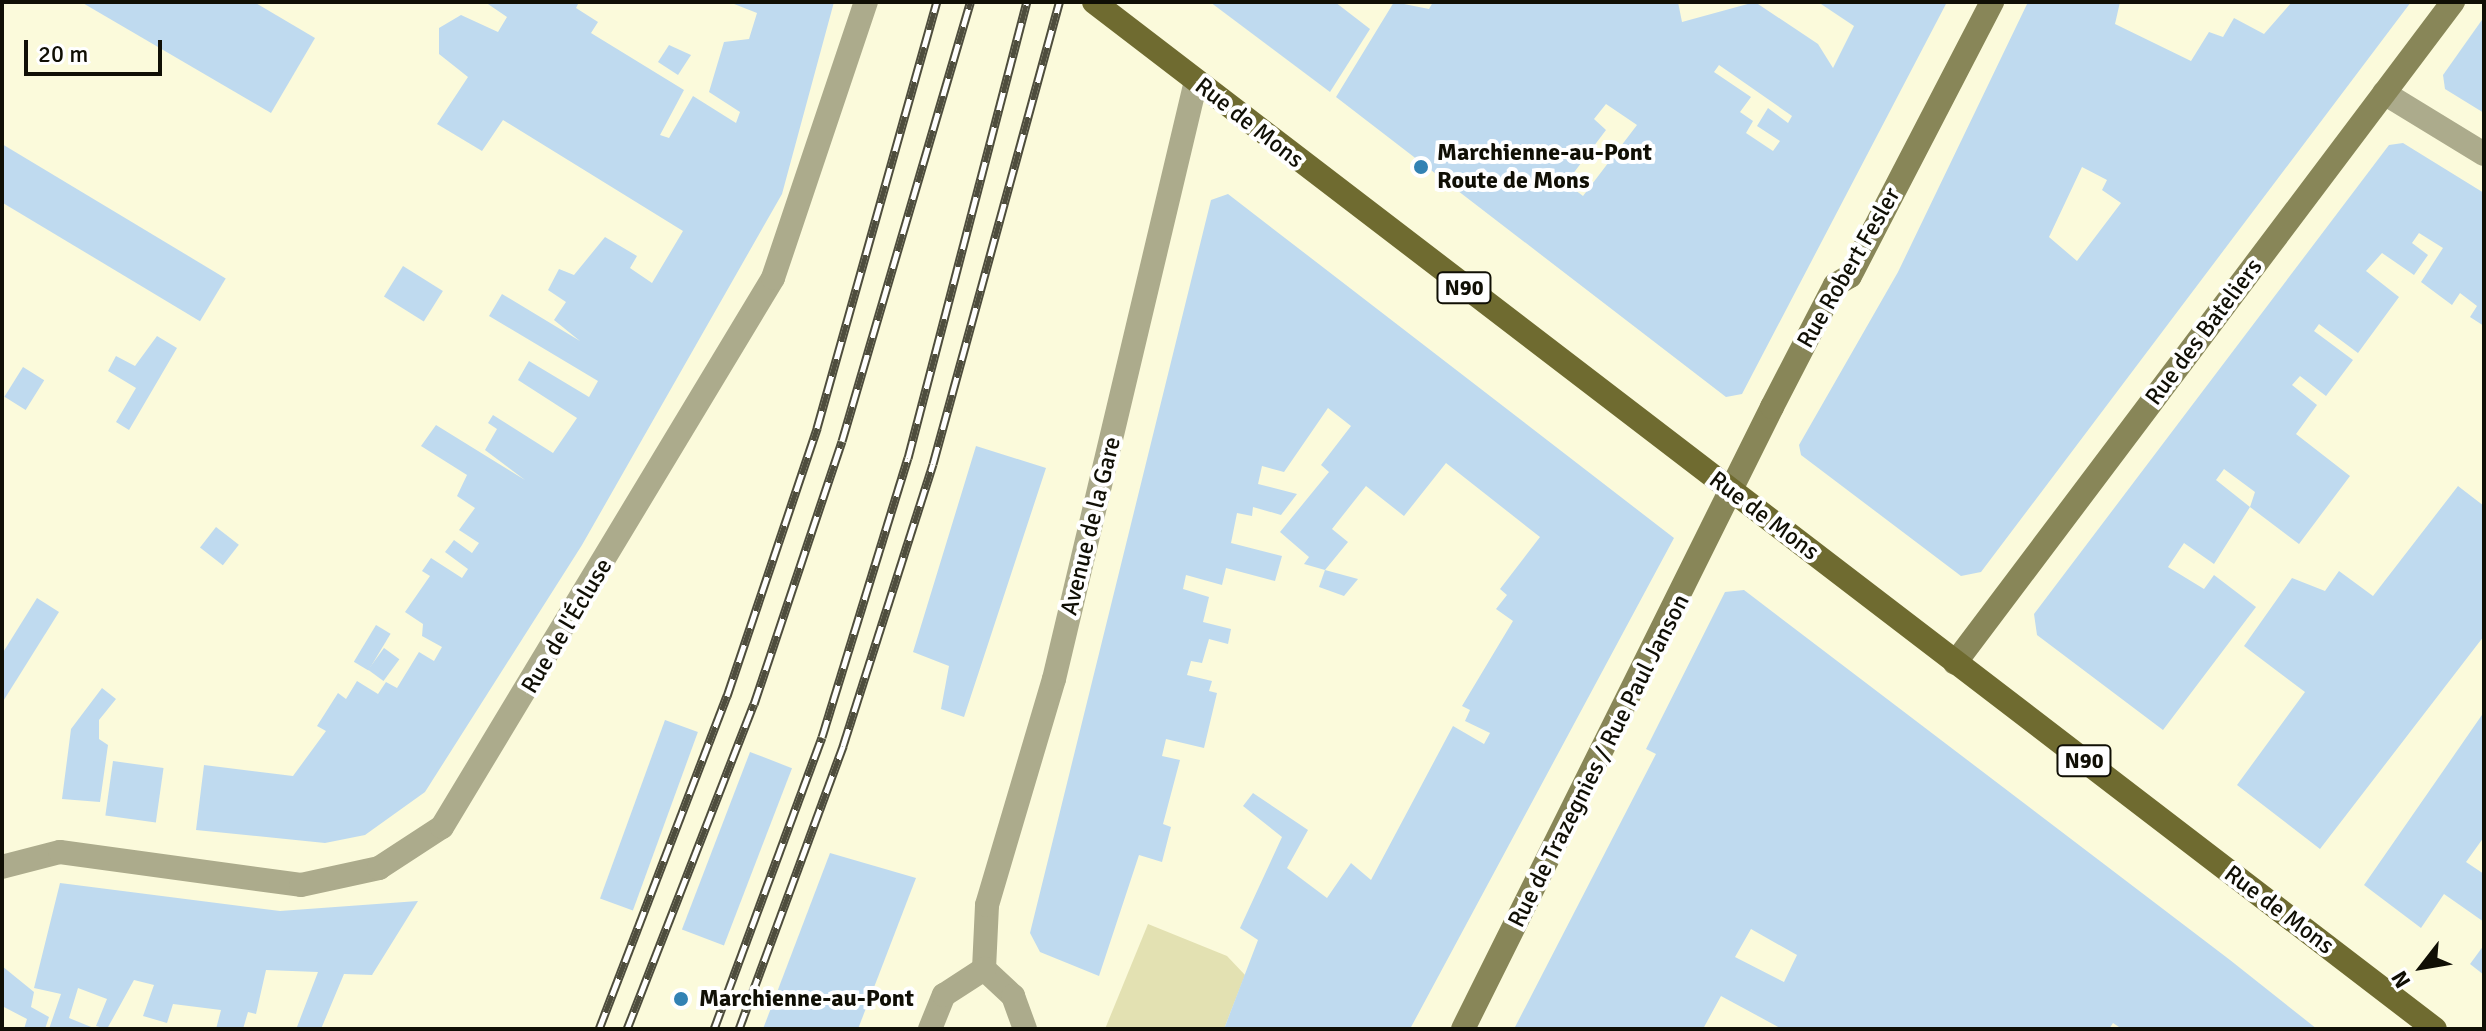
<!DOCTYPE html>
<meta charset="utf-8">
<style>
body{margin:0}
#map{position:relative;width:2486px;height:1031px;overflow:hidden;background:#fbfadb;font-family:Signika,sans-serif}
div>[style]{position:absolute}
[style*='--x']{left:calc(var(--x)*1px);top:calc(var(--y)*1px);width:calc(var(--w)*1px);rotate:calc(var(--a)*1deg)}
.green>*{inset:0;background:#e3e1b2}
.building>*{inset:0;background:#bfdaef;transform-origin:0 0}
.street>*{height:24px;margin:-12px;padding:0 12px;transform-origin:12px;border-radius:12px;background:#acab8c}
.secondary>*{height:24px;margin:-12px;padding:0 12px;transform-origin:12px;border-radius:12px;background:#888658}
.primary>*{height:24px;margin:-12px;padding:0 12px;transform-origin:12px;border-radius:12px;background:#6f6b30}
.rail>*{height:9px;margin-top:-4.5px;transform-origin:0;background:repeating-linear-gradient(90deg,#fff 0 18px,#4e4d3d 0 36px);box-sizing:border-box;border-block:2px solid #4e4d3d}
.dots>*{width:22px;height:22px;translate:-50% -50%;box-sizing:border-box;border:4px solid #fff;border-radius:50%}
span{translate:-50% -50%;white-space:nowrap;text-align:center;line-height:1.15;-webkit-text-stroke:8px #fff;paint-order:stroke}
.shield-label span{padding:2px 6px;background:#fff;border:2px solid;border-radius:6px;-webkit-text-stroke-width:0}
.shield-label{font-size:22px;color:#100f05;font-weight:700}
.street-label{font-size:24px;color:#100f05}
.poi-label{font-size:24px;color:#100f05;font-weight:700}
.left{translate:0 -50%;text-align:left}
.frame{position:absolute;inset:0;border:4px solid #100f05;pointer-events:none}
.north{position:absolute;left:2382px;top:927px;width:80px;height:80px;-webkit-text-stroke:6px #fff;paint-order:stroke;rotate:239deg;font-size:22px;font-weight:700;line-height:32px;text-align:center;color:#100f05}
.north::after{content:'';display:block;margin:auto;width:28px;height:36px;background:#100f05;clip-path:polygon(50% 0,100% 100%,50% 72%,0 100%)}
.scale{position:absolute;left:24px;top:40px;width:138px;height:36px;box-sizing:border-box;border:4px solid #100f05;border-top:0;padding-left:10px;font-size:24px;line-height:28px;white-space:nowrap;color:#100f05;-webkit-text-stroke:6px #fff;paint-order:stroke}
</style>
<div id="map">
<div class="green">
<i style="clip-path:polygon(1148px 924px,1227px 956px,1245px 975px,1224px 1029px,1105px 1029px)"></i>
</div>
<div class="building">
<i style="clip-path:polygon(81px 2px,254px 2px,315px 38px,271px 113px)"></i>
<i style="clip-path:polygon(485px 2px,579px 2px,576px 8px,598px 22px,591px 33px,684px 90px,660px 135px,669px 138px,693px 96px,736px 123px,740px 112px,709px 92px,724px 42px,749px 39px,757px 13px,729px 2px,834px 2px,782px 194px,582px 545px,425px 792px,365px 835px,325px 843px,196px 830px,204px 765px,293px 776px,326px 731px,317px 726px,338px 693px,346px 699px,357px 681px,378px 694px,386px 682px,397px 688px,419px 652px,434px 661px,442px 647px,422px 636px,423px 624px,405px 612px,430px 576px,422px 571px,431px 558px,462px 578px,468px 569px,445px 552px,454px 540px,472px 553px,479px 543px,459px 530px,475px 508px,457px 496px,467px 475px,421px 446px,436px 425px,525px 480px,485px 450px,497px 429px,488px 423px,493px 415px,553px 453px,577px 418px,518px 380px,529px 361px,589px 397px,598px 381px,489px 316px,502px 294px,580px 341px,554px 320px,566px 302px,548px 290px,559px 269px,574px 275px,605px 237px,637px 256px,630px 268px,652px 283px,683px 231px,503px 120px,482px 151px,437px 124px,468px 77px,439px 54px,439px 28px,461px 15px,498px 32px,507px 17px)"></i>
<i style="clip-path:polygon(1210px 2px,1335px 2px,1370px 29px,1330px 92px)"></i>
<i style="clip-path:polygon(evenodd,1394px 2px,1429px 9px,1433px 2px,1678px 2px,1682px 22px,1755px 2px,1818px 44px,1833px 68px,1854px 26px,1818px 2px,1947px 2px,1742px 394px,1726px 397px,1336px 97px,1394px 2px,1719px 65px,1792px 116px,1788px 123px,1768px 108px,1757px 126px,1780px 141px,1773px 151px,1746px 133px,1753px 121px,1740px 112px,1751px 97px,1714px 72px,1719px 65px,1394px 2px,1606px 104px,1637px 125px,1583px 196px,1566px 183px,1606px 130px,1594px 119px,1606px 104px)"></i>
<i style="clip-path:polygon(evenodd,2028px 2px,2120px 2px,2115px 24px,2191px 61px,2209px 32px,2223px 37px,2234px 18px,2264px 34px,2292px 2px,2411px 2px,1981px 572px,1961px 576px,1801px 455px,1799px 445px,1898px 272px,2028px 2px,2082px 167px,2107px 180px,2102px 190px,2121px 203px,2077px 261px,2049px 237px,2082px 167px)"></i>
<i style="clip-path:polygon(2484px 17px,2484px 113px,2445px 89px,2443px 75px)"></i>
<i style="clip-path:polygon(669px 45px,691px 55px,678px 75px,658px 62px)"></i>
<i style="clip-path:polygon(evenodd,2403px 143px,2484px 193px,2484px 326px,2470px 317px,2477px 306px,2460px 293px,2452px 305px,2421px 282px,2443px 248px,2419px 233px,2412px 243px,2428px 255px,2414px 275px,2382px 253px,2366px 271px,2399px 297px,2358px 353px,2319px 324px,2314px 331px,2353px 360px,2326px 396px,2300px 376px,2292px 385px,2317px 405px,2296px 434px,2350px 476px,2299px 544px,2250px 507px,2214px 564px,2184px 543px,2168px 567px,2204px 589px,2214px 575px,2256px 607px,2163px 730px,2037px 635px,2034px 614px,2389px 145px,2403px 143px,2224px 469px,2255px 492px,2250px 507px,2216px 480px,2224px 469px)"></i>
<i style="left:2px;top:144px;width:261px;height:50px;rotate:31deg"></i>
<i style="clip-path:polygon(1228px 194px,1674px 538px,1410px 1029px,1224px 1029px,1258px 940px,1240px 928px,1282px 837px,1243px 806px,1253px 793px,1308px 830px,1287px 868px,1327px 898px,1351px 863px,1371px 880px,1453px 726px,1484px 744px,1490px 733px,1465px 721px,1470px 710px,1462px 706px,1513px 621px,1496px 609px,1507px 595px,1500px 589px,1540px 537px,1446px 463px,1404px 516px,1366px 486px,1332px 529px,1348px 542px,1325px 570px,1304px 564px,1309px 557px,1280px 532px,1329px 472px,1321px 465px,1351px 426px,1328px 408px,1284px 472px,1262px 466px,1258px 484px,1297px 494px,1281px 515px,1253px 507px,1252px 516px,1237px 513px,1231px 543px,1282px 556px,1275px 581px,1226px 568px,1222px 585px,1186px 575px,1183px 589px,1209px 597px,1203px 622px,1231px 629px,1228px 644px,1209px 639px,1202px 663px,1191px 661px,1187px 675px,1212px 681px,1209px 691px,1217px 693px,1204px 748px,1166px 739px,1162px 756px,1180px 760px,1163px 824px,1171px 827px,1162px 862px,1139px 855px,1099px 976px,1040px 952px,1030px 933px,1211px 200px)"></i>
<i style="left:403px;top:266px;width:47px;height:36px;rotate:32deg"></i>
<i style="clip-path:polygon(157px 336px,177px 348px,129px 430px,116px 422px,136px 388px,108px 371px,116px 356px,135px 366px)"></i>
<i style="left:23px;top:367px;width:25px;height:35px;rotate:32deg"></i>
<i style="clip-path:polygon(976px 446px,1046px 468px,964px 717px,941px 709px,949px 666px,913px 652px)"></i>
<i style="clip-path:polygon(2458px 486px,2484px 506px,2484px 636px,2320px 849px,2237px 785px,2305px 692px,2244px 646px,2292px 578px,2325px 591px,2339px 571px,2373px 596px)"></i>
<i style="left:216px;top:527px;width:29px;height:26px;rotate:38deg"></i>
<i style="clip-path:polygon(1325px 570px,1358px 579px,1344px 596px,1319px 587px)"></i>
<i style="clip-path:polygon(evenodd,1744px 590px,2230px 960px,2317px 1029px,2122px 1029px,2113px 1023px,2109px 1029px,1782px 1029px,1721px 996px,1703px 1029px,1514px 1029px,1656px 754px,1646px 749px,1725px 592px,1744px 590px,1751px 929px,1797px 955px,1784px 982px,1735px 957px,1751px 929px)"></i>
<i style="clip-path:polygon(37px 598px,59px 612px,2px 703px,2px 654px)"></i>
<i style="left:376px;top:625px;width:17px;height:43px;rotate:31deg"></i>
<i style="left:384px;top:648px;width:19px;height:27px;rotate:36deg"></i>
<i style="clip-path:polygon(102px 688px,116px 699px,99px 720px,99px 739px,108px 745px,100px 802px,62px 799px,71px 729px)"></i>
<i style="clip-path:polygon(2484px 712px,2484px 837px,2466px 862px,2484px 874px,2484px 922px,2444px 894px,2421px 928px,2364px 885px)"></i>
<i style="left:665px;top:720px;width:35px;height:190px;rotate:20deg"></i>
<i style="left:750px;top:752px;width:45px;height:190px;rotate:21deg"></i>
<i style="left:113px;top:761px;width:51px;height:55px;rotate:8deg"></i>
<i style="clip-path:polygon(830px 853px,916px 878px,858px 1029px,763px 1029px)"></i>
<i style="clip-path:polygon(60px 883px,280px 911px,418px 901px,372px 975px,344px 974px,321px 1029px,297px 1027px,318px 972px,266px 970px,256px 1014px,248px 1012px,243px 1029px,216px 1029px,221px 1010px,173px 1004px,167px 1023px,143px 1016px,154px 985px,134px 980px,107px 1029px,96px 1026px,107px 999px,78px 988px,69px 1018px,96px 1029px,49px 1029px,61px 994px,34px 988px)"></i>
<i style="clip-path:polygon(2484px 945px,2484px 975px,2470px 964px)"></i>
<i style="clip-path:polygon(2px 966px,34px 992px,31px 1007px,49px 1017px,45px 1029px,24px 1029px,27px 1019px,2px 1006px)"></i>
</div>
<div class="street">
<i style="--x:2384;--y:93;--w:117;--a:31.4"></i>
<i style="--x:2;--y:867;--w:60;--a:-14.5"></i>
<i style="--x:60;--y:852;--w:243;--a:7.8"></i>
<i style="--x:301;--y:885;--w:80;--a:-12.3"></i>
<i style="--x:379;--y:868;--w:75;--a:-33.1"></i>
<i style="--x:442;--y:827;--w:641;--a:-58.91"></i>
<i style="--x:773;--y:278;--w:291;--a:-71.4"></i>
<i style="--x:984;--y:969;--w:64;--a:-87.3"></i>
<i style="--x:987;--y:905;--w:236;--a:-73.5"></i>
<i style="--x:1054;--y:679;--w:615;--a:-76.64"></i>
<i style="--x:984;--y:969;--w:40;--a:43"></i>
<i style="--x:1013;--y:996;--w:35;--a:70"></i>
<i style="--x:930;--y:1029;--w:37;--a:-68"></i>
<i style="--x:944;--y:995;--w:48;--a:-33"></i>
</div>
<div class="secondary">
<i style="--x:1955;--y:663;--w:828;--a:-53.01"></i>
<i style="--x:1463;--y:1029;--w:695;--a:-63.58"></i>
<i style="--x:1772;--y:407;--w:137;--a:-62.7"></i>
<i style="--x:1835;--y:285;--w:17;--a:-31"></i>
<i style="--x:1850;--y:276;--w:309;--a:-62.6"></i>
</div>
<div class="primary">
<i style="--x:1094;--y:2;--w:1689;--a:37.45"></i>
</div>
<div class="rail">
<i style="--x:599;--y:1029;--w:357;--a:-69"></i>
<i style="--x:727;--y:696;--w:283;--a:-71.4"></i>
<i style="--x:817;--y:428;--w:443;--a:-74.3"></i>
<i style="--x:627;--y:1029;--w:349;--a:-68.7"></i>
<i style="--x:754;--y:704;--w:277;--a:-71.5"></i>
<i style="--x:842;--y:441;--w:457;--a:-73.7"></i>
<i style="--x:714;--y:1029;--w:311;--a:-69.7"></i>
<i style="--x:822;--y:737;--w:292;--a:-72.9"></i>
<i style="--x:908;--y:458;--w:471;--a:-75.4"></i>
<i style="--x:739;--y:1029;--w:302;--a:-69.8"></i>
<i style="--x:843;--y:746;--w:296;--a:-72.3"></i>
<i style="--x:933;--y:464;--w:479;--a:-74.7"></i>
</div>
<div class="dots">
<i style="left:1421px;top:167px;background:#3282b3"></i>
<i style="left:681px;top:999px;background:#3282b3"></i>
</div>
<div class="shield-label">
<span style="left:1464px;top:288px">N90</span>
<span style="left:2084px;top:761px">N90</span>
</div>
<div class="street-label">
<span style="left:1249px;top:123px;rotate:38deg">Rue de Mons</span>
<span style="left:1849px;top:268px;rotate:-60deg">Rue Robert Fesler</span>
<span style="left:2204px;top:332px;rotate:-53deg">Rue des Bateliers</span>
<span style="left:1764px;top:516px;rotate:37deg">Rue de Mons</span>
<span style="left:1091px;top:526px;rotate:-76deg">Avenue de la Gare</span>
<span style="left:567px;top:626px;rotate:-59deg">Rue de l'Écluse</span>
<span style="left:1599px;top:761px;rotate:-63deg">Rue de Trazegnies / Rue Paul Janson</span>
<span style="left:2279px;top:910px;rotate:37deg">Rue de Mons</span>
</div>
<div class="poi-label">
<span class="left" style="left:1437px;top:167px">Marchienne-au-Pont<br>Route de Mons</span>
<span class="left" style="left:699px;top:999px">Marchienne-au-Pont</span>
</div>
<div class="frame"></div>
<div class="north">N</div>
<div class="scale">20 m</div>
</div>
